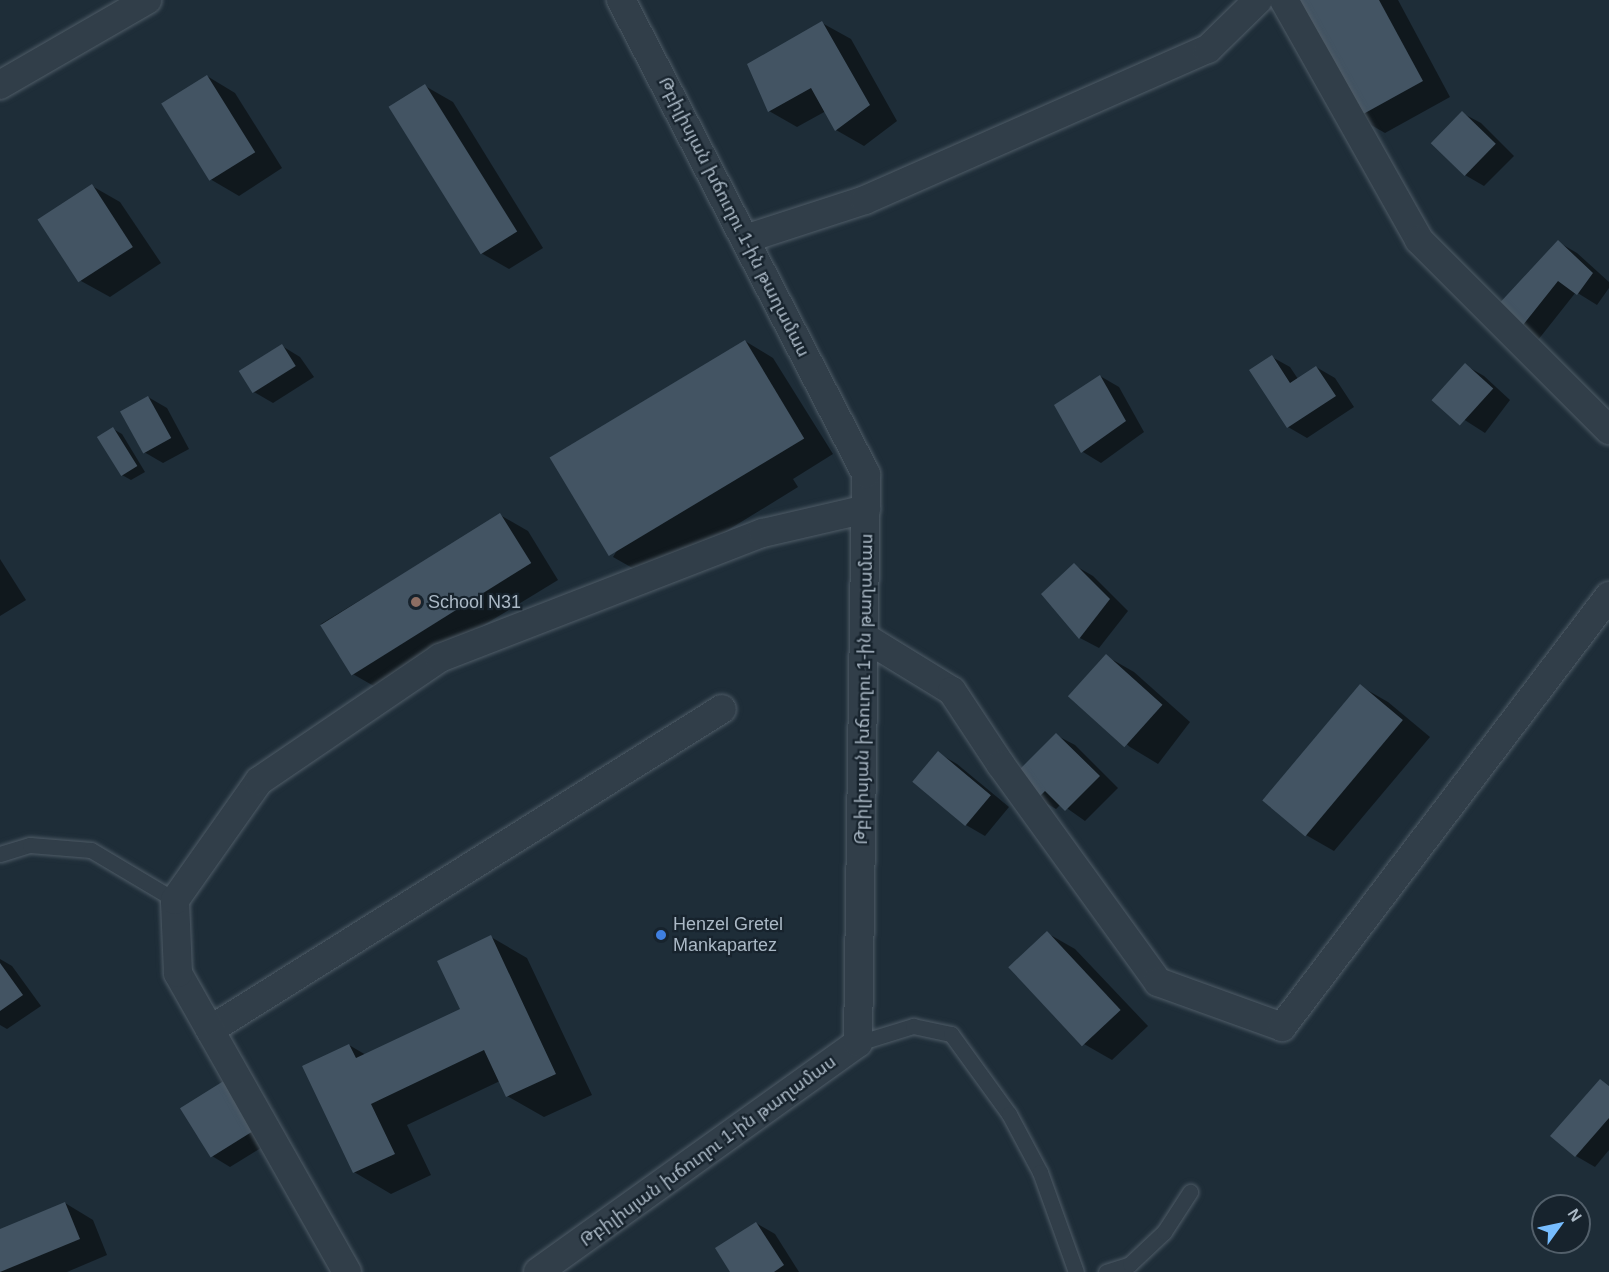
<!DOCTYPE html>
<meta charset="utf-8">
<style>
body{margin:0}
#map{position:relative;width:1609px;height:1272px;overflow:hidden;background:#1e2d38;font-family:Helvetica,"Noto Sans Armenian",sans-serif}
div>[style]{position:absolute}
[style*='--x']{left:calc(var(--x)*1px);top:calc(var(--y)*1px);width:calc(var(--w)*1px);rotate:calc(var(--a)*1deg)}
.shadow>*{inset:0;background:#0007}
.building>*{inset:0;background:#435463;transform-origin:0 0}
.roads{filter:drop-shadow(0 0 2px #4f5c67) drop-shadow(0 0 2px #4f5c67)}
.lane>*{height:15px;margin:-7.5px;padding:0 7.5px;transform-origin:7.5px;border-radius:7.5px;background:#313e49}
.street>*{height:28px;margin:-14px;padding:0 14px;transform-origin:14px;border-radius:14px;background:#313e49}
.dots>*{width:16px;height:16px;translate:-50% -50%;box-sizing:border-box;border:3px solid #17232d;border-radius:50%}
span{translate:-50% -50%;white-space:nowrap;text-align:center;line-height:1.15;-webkit-text-stroke:4.5px #17232d;paint-order:stroke}
.street-label{font-size:18px;color:#abb9c6}
.poi-label{font-size:18px;color:#abb9c6}
.left{translate:0 -50%;text-align:left}
.north{position:absolute;left:1531px;top:1194px;width:60px;height:60px;box-sizing:border-box;background:#17232d;border:2px solid #525f6a;border-radius:50%;rotate:57deg;font-size:16px;font-weight:700;line-height:24px;text-align:center;color:#abb9c6}
.north::after{content:'';display:block;margin:auto;width:21px;height:27px;background:#77bdff;clip-path:polygon(50% 0,100% 100%,50% 72%,0 100%)}
</style>
<div id="map">
<div class="shadow">
<i style="clip-path:polygon(1296px 0,1398px 0,1450px 97px,1385px 133px,1357px 117px)"></i>
<i style="clip-path:polygon(822px 23px,851px 39px,897px 121px,864px 146px,836px 130px,826px 111px,797px 127px,769px 111px)"></i>
<i style="clip-path:polygon(207px 76px,235px 93px,282px 168px,239px 196px,210px 179px,163px 104px)"></i>
<i style="clip-path:polygon(425px 86px,453px 102px,543px 248px,509px 269px,481px 253px)"></i>
<i style="clip-path:polygon(1462px 113px,1481px 123px,1514px 156px,1484px 186px,1465px 175px,1433px 143px)"></i>
<i style="clip-path:polygon(92px 186px,120px 202px,161px 263px,110px 297px,81px 281px,41px 221px)"></i>
<i style="clip-path:polygon(1558px 242px,1577px 253px,1609px 282px,1609px 288px,1597px 305px,1576px 292px,1538px 340px,1520px 329px)"></i>
<i style="clip-path:polygon(745px 341px,773px 358px,833px 454px,793px 479px,798px 487px,650px 578px,613px 557px)"></i>
<i style="clip-path:polygon(282px 346px,300px 357px,314px 377px,273px 403px,254px 392px,241px 372px)"></i>
<i style="clip-path:polygon(1272px 357px,1290px 367px,1298px 379px,1316px 367px,1335px 378px,1354px 407px,1307px 438px,1288px 427px,1251px 370px)"></i>
<i style="clip-path:polygon(1465px 365px,1484px 376px,1510px 400px,1485px 433px,1435px 401px)"></i>
<i style="clip-path:polygon(1100px 376px,1119px 387px,1144px 432px,1101px 463px,1083px 452px)"></i>
<i style="clip-path:polygon(148px 397px,167px 408px,189px 449px,163px 463px,144px 452px)"></i>
<i style="clip-path:polygon(113px 429px,122px 434px,145px 472px,131px 480px,122px 475px)"></i>
<i style="clip-path:polygon(500px 515px,528px 531px,558px 580px,379px 689px,351px 673px,321px 624px)"></i>
<i style="clip-path:polygon(0 559px,26px 600px,0 616px)"></i>
<i style="clip-path:polygon(1074px 565px,1093px 576px,1128px 611px,1099px 648px,1080px 638px,1043px 594px)"></i>
<i style="clip-path:polygon(1106px 656px,1134px 672px,1190px 722px,1158px 764px,1130px 747px,1069px 696px)"></i>
<i style="clip-path:polygon(1360px 686px,1388px 702px,1430px 737px,1334px 851px,1306px 835px)"></i>
<i style="clip-path:polygon(1056px 735px,1075px 745px,1118px 788px,1085px 821px,1061px 804px,1056px 809px,1037px 798px)"></i>
<i style="clip-path:polygon(938px 753px,957px 764px,1009px 807px,985px 836px,966px 825px)"></i>
<i style="clip-path:polygon(1047px 933px,1075px 949px,1148px 1026px,1112px 1060px,1084px 1044px)"></i>
<i style="clip-path:polygon(491px 937px,527px 958px,592px 1095px,544px 1117px,507px 1096px,500px 1081px,407px 1125px,431px 1175px,391px 1194px,354px 1172px,349px 1045px,366px 1055px,462px 1010px)"></i>
<i style="clip-path:polygon(0 959px,12px 966px,41px 1006px,7px 1029px,0 1025px)"></i>
<i style="clip-path:polygon(1600px 1081px,1609px 1086px,1609px 1150px,1595px 1167px,1576px 1156px,1553px 1136px)"></i>
<i style="clip-path:polygon(182px 1108px,279px 1137px,230px 1167px,212px 1156px)"></i>
<i style="clip-path:polygon(65px 1203px,93px 1220px,107px 1255px,67px 1272px,0 1272px,0 1230px)"></i>
<i style="clip-path:polygon(756px 1223px,775px 1234px,799px 1272px,732px 1272px)"></i>
</div>
<div class="building">
<i style="clip-path:polygon(1294px 0,1379px 0,1423px 81px,1356px 118px)"></i>
<i style="clip-path:polygon(822px 21px,870px 105px,835px 131px,811px 88px,768px 112px,747px 64px)"></i>
<i style="left:207px;top:75px;width:91px;height:54px;rotate:58deg"></i>
<i style="left:425px;top:84px;width:174px;height:43px;rotate:58deg"></i>
<i style="left:1462px;top:111px;width:47px;height:45px;rotate:44deg"></i>
<i style="left:92px;top:184px;width:75px;height:65px;rotate:57deg"></i>
<i style="clip-path:polygon(1558px 240px,1593px 273px,1577px 295px,1558px 281px,1519px 330px,1495px 308px)"></i>
<i style="left:745px;top:340px;width:115px;height:228px;rotate:59deg"></i>
<i style="left:282px;top:344px;width:26px;height:51px;rotate:58deg"></i>
<i style="clip-path:polygon(1272px 355px,1290px 383px,1316px 366px,1336px 396px,1287px 428px,1249px 370px)"></i>
<i style="left:1465px;top:363px;width:38px;height:50px;rotate:42deg"></i>
<i style="clip-path:polygon(1100px 375px,1126px 421px,1081px 453px,1054px 405px)"></i>
<i style="left:148px;top:396px;width:48px;height:32px;rotate:61deg"></i>
<i style="left:113px;top:427px;width:46px;height:19px;rotate:58deg"></i>
<i style="left:500px;top:513px;width:59px;height:212px;rotate:58deg"></i>
<i style="clip-path:polygon(1074px 563px,1110px 599px,1079px 639px,1041px 594px)"></i>
<i style="left:1106px;top:654px;width:76px;height:57px;rotate:42deg"></i>
<i style="left:1360px;top:684px;width:56px;height:152px;rotate:40deg"></i>
<i style="clip-path:polygon(1056px 733px,1100px 776px,1065px 811px,1045px 791px,1037px 799px,1013px 776px)"></i>
<i style="left:938px;top:751px;width:69px;height:40px;rotate:40deg"></i>
<i style="left:1047px;top:931px;width:108px;height:53px;rotate:47deg"></i>
<i style="clip-path:polygon(491px 935px,556px 1074px,506px 1097px,484px 1050px,371px 1104px,395px 1154px,353px 1173px,302px 1066px,349px 1044px,356px 1058px,460px 1009px,437px 961px)"></i>
<i style="clip-path:polygon(0 963px,23px 995px,0 1011px)"></i>
<i style="left:230px;top:1077px;width:58px;height:59px;rotate:58deg"></i>
<i style="clip-path:polygon(1600px 1079px,1609px 1086px,1609px 1118px,1575px 1157px,1550px 1136px)"></i>
<i style="clip-path:polygon(65px 1202px,80px 1239px,0 1272px,0 1229px)"></i>
<i style="clip-path:polygon(756px 1222px,784px 1265px,774px 1272px,730px 1272px,715px 1248px)"></i>
</div>
<div class="roads">
<div class="lane">
<i style="--x:0;--y:854;--w:31;--a:-17"></i>
<i style="--x:30;--y:845;--w:61;--a:4.7"></i>
<i style="--x:91;--y:850;--w:98;--a:30.8"></i>
<i style="--x:858;--y:1043;--w:58;--a:-17.2"></i>
<i style="--x:913;--y:1026;--w:39;--a:12"></i>
<i style="--x:951;--y:1034;--w:99;--a:54.1"></i>
<i style="--x:1009;--y:1114;--w:66;--a:61.9"></i>
<i style="--x:1040;--y:1172;--w:106;--a:70.2"></i>
<i style="--x:1106;--y:1272;--w:25;--a:-18"></i>
<i style="--x:1130;--y:1264;--w:47;--a:-43.3"></i>
<i style="--x:1164;--y:1232;--w:48;--a:-57"></i>
</div>
<div class="street">
<i style="--x:1284;--y:0;--w:275;--a:60.6"></i>
<i style="--x:1419;--y:240;--w:269;--a:45"></i>
<i style="--x:0;--y:85;--w:170;--a:-30"></i>
<i style="--x:745;--y:239;--w:126;--a:-18"></i>
<i style="--x:865;--y:200;--w:375;--a:-23.8"></i>
<i style="--x:1208;--y:49;--w:70;--a:-44.4"></i>
<i style="--x:864;--y:637;--w:103;--a:31.5"></i>
<i style="--x:952;--y:691;--w:89;--a:56.5"></i>
<i style="--x:1001;--y:765;--w:268;--a:54.1"></i>
<i style="--x:1158;--y:982;--w:132;--a:19.9"></i>
<i style="--x:1282;--y:1027;--w:541;--a:-52.81"></i>
<i style="--x:210;--y:1030;--w:604;--a:-32.09"></i>
<i style="--x:347;--y:1272;--w:343;--a:-119.5"></i>
<i style="--x:178;--y:973;--w:73;--a:-92.4"></i>
<i style="--x:175;--y:900;--w:146;--a:-54.8"></i>
<i style="--x:259;--y:781;--w:219;--a:-34.2"></i>
<i style="--x:440;--y:658;--w:346;--a:-21.2"></i>
<i style="--x:763;--y:533;--w:106;--a:-13.1"></i>
<i style="--x:538;--y:1272;--w:393;--a:-35.6"></i>
<i style="--x:858;--y:1043;--w:569;--a:-89.19"></i>
<i style="--x:866;--y:474;--w:534;--a:-117.33"></i>
</div>
</div>
<div class="dots">
<i style="left:416px;top:602px;background:#8d6e63"></i>
<i style="left:661px;top:935px;background:#3f7fe0"></i>
</div>
<div class="street-label">
<span style="left:734px;top:217px;rotate:63deg">Թբիլիսյան խճուղու 1-ին թաղամաս</span>
<span style="left:864px;top:689px;rotate:-89deg">Թբիլիսյան խճուղու 1-ին թաղամաս</span>
<span style="left:708px;top:1151px;rotate:-36deg">Թբիլիսյան խճուղու 1-ին թաղամաս</span>
</div>
<div class="poi-label">
<span class="left" style="left:428px;top:602px">School N31</span>
<span class="left" style="left:673px;top:935px">Henzel Gretel<br>Mankapartez</span>
</div>
<div class="north">N</div>
</div>
